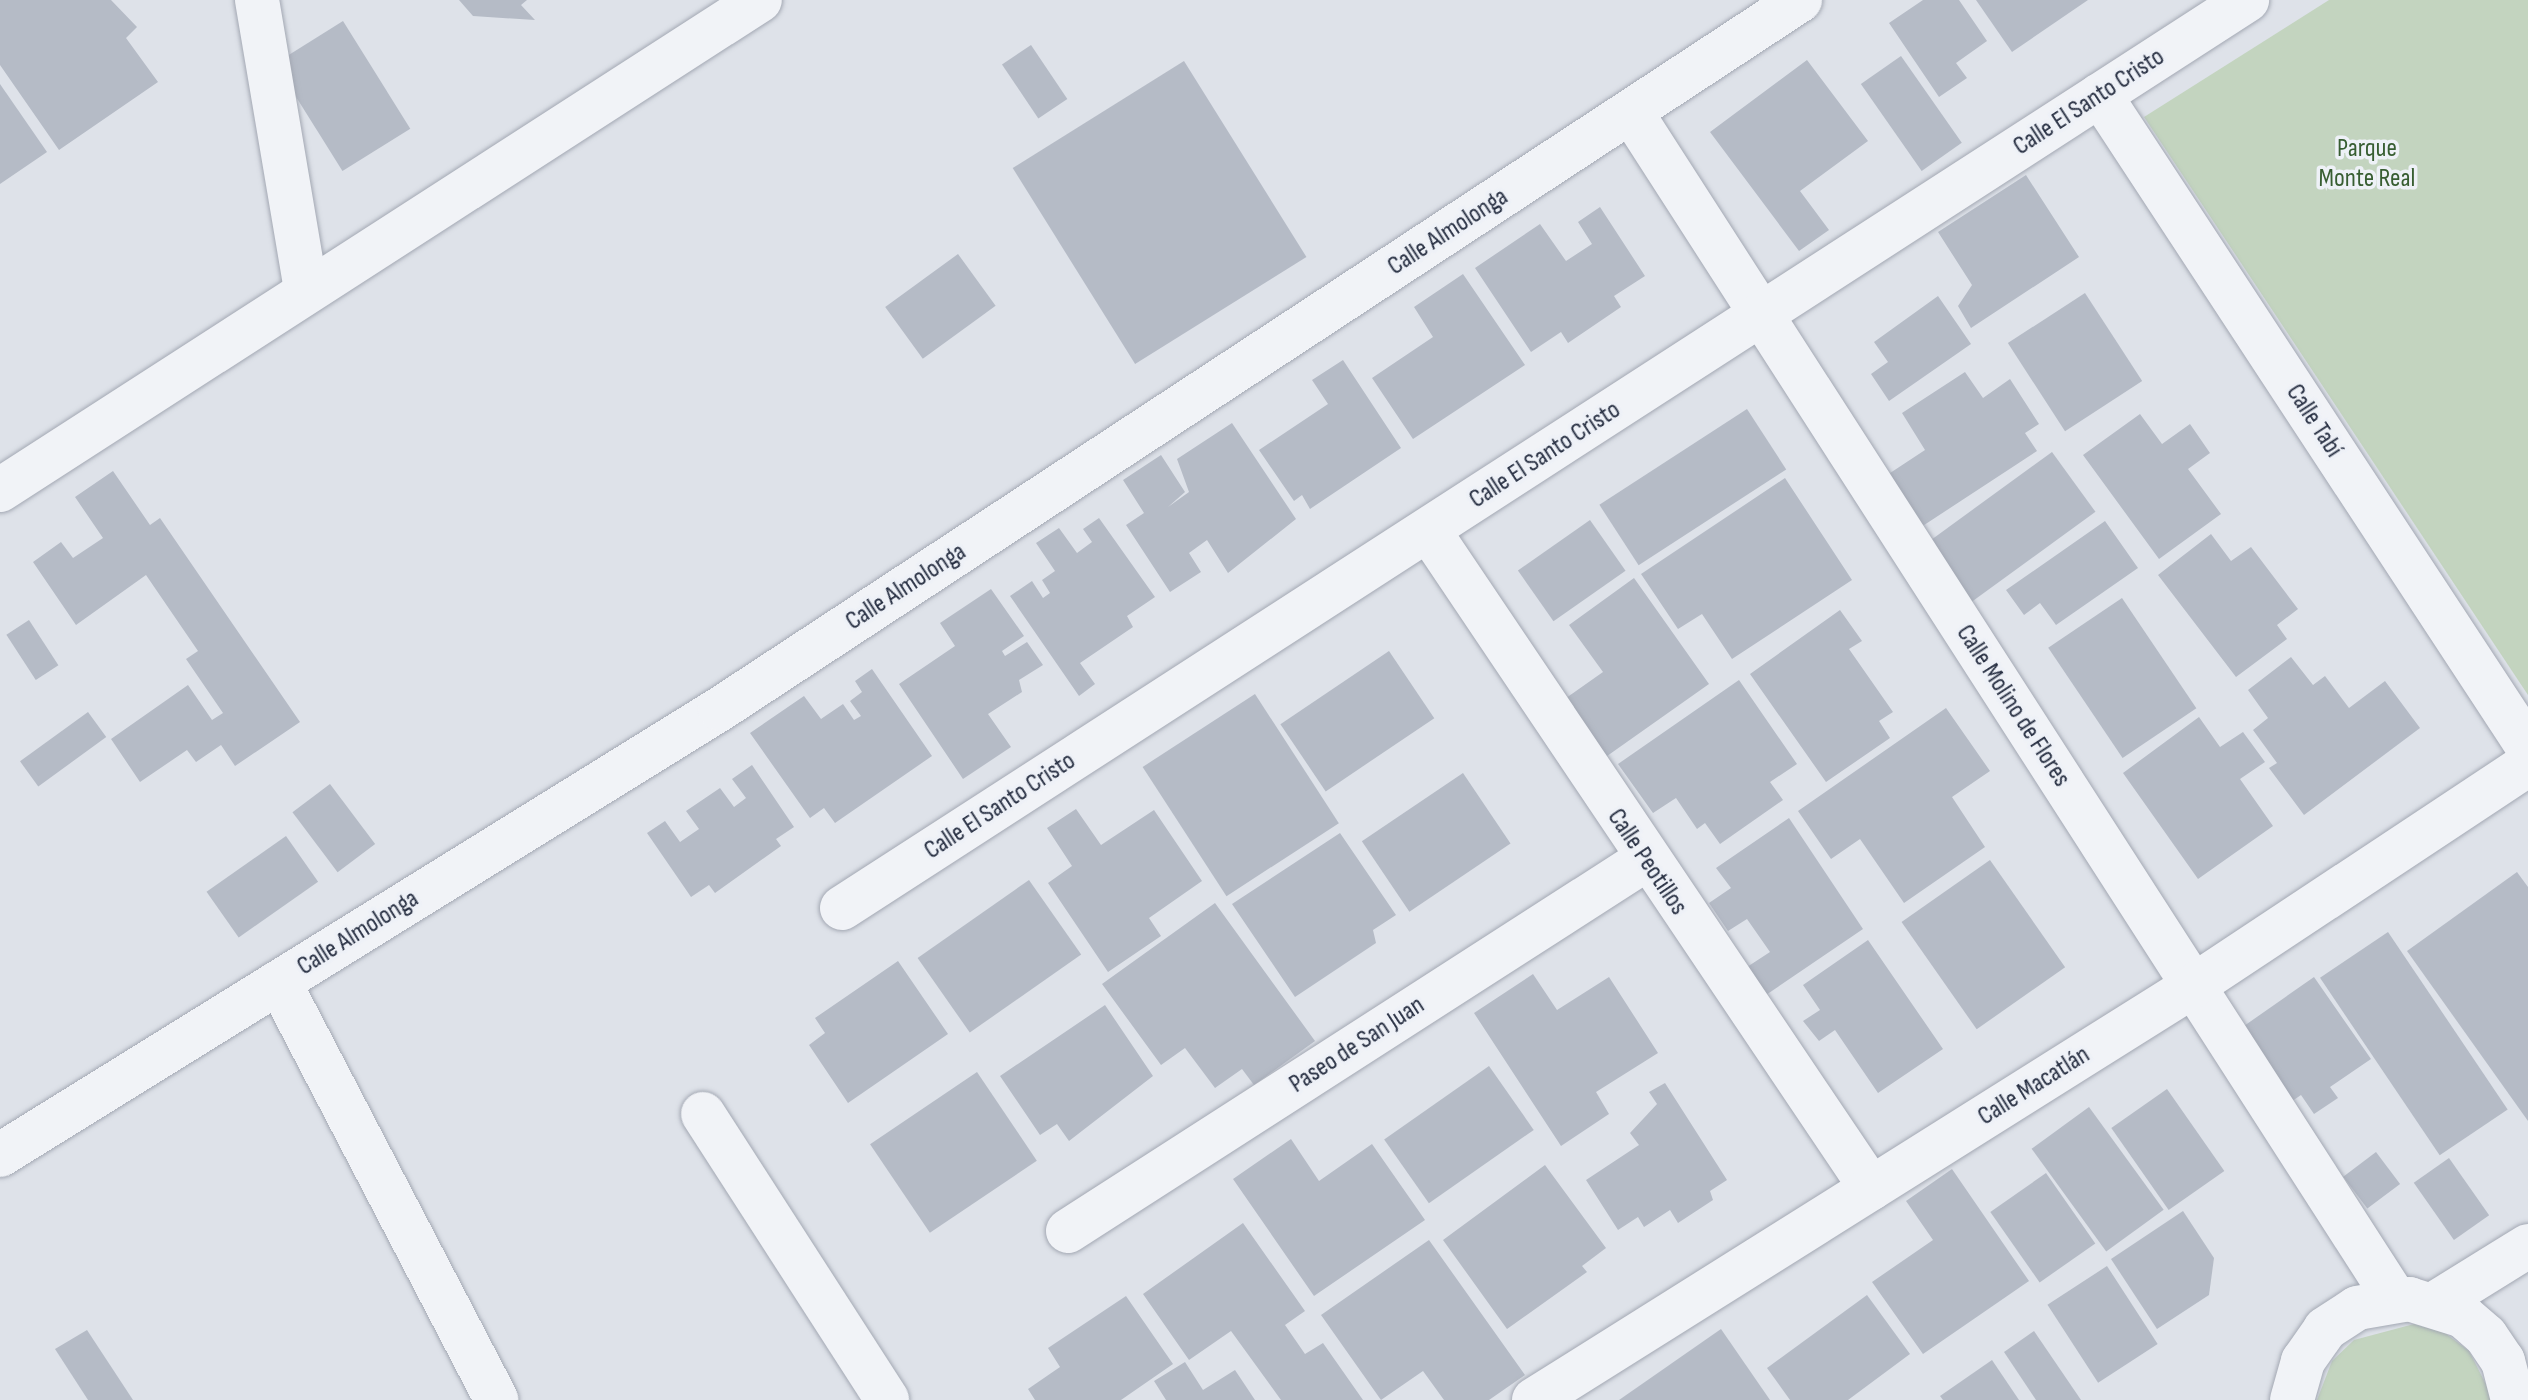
<!DOCTYPE html>
<meta charset="utf-8">
<style>
body{margin:0}
#map{position:relative;width:2528px;height:1400px;overflow:hidden;background:#dee2e9;font-family:"Sofia Sans Condensed",sans-serif}
div>[style]{position:absolute}
[style*='--x']{left:calc(var(--x)*1px);top:calc(var(--y)*1px);width:calc(var(--w)*1px);rotate:calc(var(--a)*1deg)}
.green>*{inset:0;background:#c3d4bf}
.building>*{inset:0;background:#b5bbc6;transform-origin:0 0}
.roads{filter:drop-shadow(0 0 2px #a3a8b3) drop-shadow(0 0 2px #a3a8b3)}
.street>*{height:44px;margin:-22px;padding:0 22px;transform-origin:22px;border-radius:22px;background:#f1f3f7}
span{translate:-50% -50%;white-space:nowrap;text-align:center;line-height:1.15;-webkit-text-stroke:7px #eef1f7;paint-order:stroke}
.street-label{font-size:26px;color:#262e41}
.park-label{font-size:26px;color:#385e32}
</style>
<div id="map">
<div class="green">
<i style="clip-path:polygon(2329px 0,2528px 0,2528px 695px,2144px 117px)"></i>
<i style="clip-path:polygon(2414px 1324px,2445px 1333px,2469px 1351px,2494px 1400px,2317px 1400px,2332px 1361px,2354px 1340px)"></i>
</div>
<div class="building">
<i style="clip-path:polygon(0 0,111px 0,137px 27px,126px 38px,158px 82px,59px 150px,0 65px)"></i>
<i style="clip-path:polygon(459px 0,527px 0,521px 5px,535px 20px,473px 16px)"></i>
<i style="clip-path:polygon(1923px 0,1959px 0,1987px 41px,1956px 63px,1967px 78px,1939px 97px,1889px 23px)"></i>
<i style="clip-path:polygon(1976px 0,2088px 0,2012px 52px)"></i>
<i style="left:343px;top:21px;width:127px;height:80px;rotate:58deg"></i>
<i style="left:1031px;top:45px;width:65px;height:35px;rotate:56deg"></i>
<i style="left:1901px;top:56px;width:106px;height:49px;rotate:55deg"></i>
<i style="clip-path:polygon(1807px 60px,1868px 141px,1800px 191px,1829px 230px,1799px 251px,1710px 132px)"></i>
<i style="left:1184px;top:61px;width:231px;height:202px;rotate:58deg"></i>
<i style="clip-path:polygon(0 84px,47px 152px,0 184px)"></i>
<i style="clip-path:polygon(2026px 175px,2079px 257px,1971px 328px,1958px 306px,1972px 285px,1938px 232px)"></i>
<i style="clip-path:polygon(1600px 207px,1645px 276px,1614px 296px,1621px 307px,1568px 343px,1561px 332px,1531px 352px,1475px 268px,1540px 224px,1566px 261px,1592px 244px,1578px 222px)"></i>
<i style="left:958px;top:254px;width:64px;height:90px;rotate:54deg"></i>
<i style="clip-path:polygon(1463px 274px,1525px 365px,1413px 439px,1372px 378px,1433px 337px,1414px 307px)"></i>
<i style="left:2085px;top:293px;width:105px;height:92px;rotate:57deg"></i>
<i style="clip-path:polygon(1938px 296px,1971px 344px,1889px 401px,1871px 374px,1888px 362px,1874px 342px)"></i>
<i style="clip-path:polygon(1343px 360px,1401px 448px,1310px 509px,1302px 495px,1294px 501px,1259px 450px,1328px 404px,1312px 380px)"></i>
<i style="clip-path:polygon(1965px 372px,1983px 398px,2010px 379px,2039px 424px,2025px 433px,2037px 451px,1915px 531px,1881px 479px,1925px 450px,1902px 413px)"></i>
<i style="left:1747px;top:409px;width:72px;height:176px;rotate:57deg"></i>
<i style="clip-path:polygon(2140px 414px,2162px 444px,2190px 424px,2210px 453px,2188px 469px,2221px 514px,2159px 559px,2083px 455px)"></i>
<i style="clip-path:polygon(1232px 423px,1296px 519px,1228px 573px,1207px 540px,1189px 553px,1201px 572px,1170px 592px,1126px 525px,1144px 513px,1123px 480px,1161px 455px,1185px 492px,1168px 507px,1189px 492px,1177px 459px)"></i>
<i style="left:2052px;top:452px;width:74px;height:161px;rotate:54deg"></i>
<i style="clip-path:polygon(113px 471px,150px 525px,160px 518px,300px 722px,235px 766px,221px 745px,196px 762px,187px 750px,140px 782px,111px 739px,188px 685px,212px 720px,223px 713px,186px 659px,198px 651px,146px 575px,76px 625px,33px 562px,61px 542px,73px 558px,103px 538px,75px 497px)"></i>
<i style="clip-path:polygon(1785px 478px,1852px 580px,1732px 659px,1702px 614px,1678px 629px,1641px 574px)"></i>
<i style="clip-path:polygon(1099px 518px,1155px 597px,1127px 616px,1133px 627px,1080px 663px,1095px 684px,1079px 696px,1010px 596px,1032px 581px,1043px 598px,1050px 593px,1042px 580px,1055px 571px,1036px 543px,1059px 528px,1077px 553px,1092px 542px,1083px 529px)"></i>
<i style="left:1590px;top:520px;width:62px;height:88px;rotate:55deg"></i>
<i style="clip-path:polygon(2105px 521px,2138px 568px,2056px 625px,2040px 603px,2024px 615px,2006px 590px)"></i>
<i style="clip-path:polygon(2211px 534px,2231px 561px,2251px 547px,2298px 609px,2277px 625px,2287px 639px,2236px 677px,2158px 575px)"></i>
<i style="clip-path:polygon(1634px 578px,1709px 684px,1600px 761px,1559px 703px,1603px 672px,1569px 625px)"></i>
<i style="clip-path:polygon(991px 589px,1024px 636px,1002px 651px,1005px 656px,1027px 642px,1043px 665px,1019px 680px,1022px 692px,988px 714px,1011px 747px,963px 779px,899px 684px,955px 646px,940px 623px)"></i>
<i style="left:2122px;top:598px;width:133px;height:89px;rotate:56deg"></i>
<i style="clip-path:polygon(1840px 610px,1862px 641px,1849px 649px,1893px 712px,1879px 721px,1890px 738px,1826px 782px,1750px 674px)"></i>
<i style="left:29px;top:620px;width:54px;height:27px;rotate:57deg"></i>
<i style="left:1389px;top:651px;width:81px;height:131px;rotate:56deg"></i>
<i style="clip-path:polygon(2291px 657px,2313px 685px,2325px 676px,2349px 708px,2385px 681px,2420px 728px,2304px 815px,2269px 768px,2277px 763px,2253px 730px,2268px 718px,2248px 690px)"></i>
<i style="clip-path:polygon(872px 669px,932px 756px,835px 823px,824px 808px,810px 818px,750px 733px,804px 696px,821px 719px,843px 704px,854px 720px,861px 716px,850px 701px,862px 692px,855px 681px)"></i>
<i style="clip-path:polygon(1739px 680px,1797px 764px,1770px 782px,1783px 800px,1720px 844px,1705px 823px,1697px 829px,1676px 798px,1653px 813px,1618px 764px)"></i>
<i style="left:1255px;top:694px;width:154px;height:134px;rotate:57deg"></i>
<i style="clip-path:polygon(1946px 708px,1990px 771px,1952px 797px,1985px 847px,1904px 903px,1860px 839px,1831px 859px,1798px 811px)"></i>
<i style="left:88px;top:712px;width:31px;height:84px;rotate:54deg"></i>
<i style="clip-path:polygon(2199px 717px,2220px 747px,2243px 732px,2265px 762px,2240px 779px,2273px 826px,2198px 879px,2123px 773px)"></i>
<i style="clip-path:polygon(752px 765px,794px 827px,776px 839px,781px 846px,715px 893px,709px 885px,691px 897px,647px 833px,665px 821px,680px 842px,699px 829px,686px 811px,720px 788px,734px 807px,746px 798px,732px 779px)"></i>
<i style="left:1463px;top:773px;width:85px;height:122px;rotate:56deg"></i>
<i style="left:330px;top:784px;width:75px;height:47px;rotate:53deg"></i>
<i style="clip-path:polygon(1076px 809px,1101px 845px,1154px 810px,1202px 881px,1149px 918px,1161px 936px,1108px 972px,1048px 883px,1072px 866px,1047px 828px)"></i>
<i style="clip-path:polygon(1789px 818px,1863px 929px,1763px 997px,1744px 969px,1770px 952px,1747px 919px,1728px 931px,1709px 903px,1731px 888px,1716px 868px)"></i>
<i style="clip-path:polygon(1340px 833px,1396px 915px,1373px 930px,1376px 943px,1295px 997px,1232px 904px)"></i>
<i style="left:286px;top:836px;width:56px;height:97px;rotate:55deg"></i>
<i style="left:1990px;top:860px;width:131px;height:108px;rotate:55deg"></i>
<i style="clip-path:polygon(2517px 872px,2528px 887px,2528px 1121px,2407px 951px)"></i>
<i style="left:1029px;top:880px;width:91px;height:136px;rotate:55deg"></i>
<i style="clip-path:polygon(1215px 903px,1315px 1041px,1254px 1085px,1242px 1069px,1215px 1088px,1185px 1048px,1161px 1065px,1102px 984px)"></i>
<i style="left:2388px;top:932px;width:214px;height:82px;rotate:56deg"></i>
<i style="clip-path:polygon(1868px 940px,1943px 1049px,1878px 1093px,1835px 1030px,1819px 1041px,1803px 1021px,1820px 1010px,1803px 985px)"></i>
<i style="clip-path:polygon(898px 961px,948px 1034px,848px 1103px,809px 1045px,825px 1033px,815px 1018px)"></i>
<i style="clip-path:polygon(1533px 974px,1557px 1010px,1609px 977px,1658px 1053px,1596px 1092px,1609px 1114px,1561px 1146px,1474px 1013px)"></i>
<i style="clip-path:polygon(2314px 977px,2371px 1059px,2330px 1087px,2338px 1098px,2314px 1114px,2301px 1095px,2285px 1106px,2234px 1033px)"></i>
<i style="clip-path:polygon(1105px 1005px,1153px 1076px,1069px 1141px,1057px 1124px,1040px 1135px,1000px 1076px)"></i>
<i style="left:1489px;top:1066px;width:78px;height:128px;rotate:55deg"></i>
<i style="left:977px;top:1072px;width:107px;height:129px;rotate:56deg"></i>
<i style="clip-path:polygon(1665px 1083px,1727px 1180px,1710px 1191px,1713px 1200px,1678px 1223px,1670px 1210px,1644px 1227px,1638px 1217px,1618px 1230px,1586px 1180px,1639px 1145px,1630px 1133px,1657px 1104px,1649px 1092px)"></i>
<i style="left:2167px;top:1089px;width:100px;height:68px;rotate:55deg"></i>
<i style="left:2089px;top:1107px;width:127px;height:71px;rotate:54deg"></i>
<i style="clip-path:polygon(1291px 1139px,1319px 1181px,1372px 1144px,1425px 1220px,1314px 1296px,1233px 1179px)"></i>
<i style="left:2376px;top:1152px;width:40px;height:41px;rotate:53deg"></i>
<i style="left:2449px;top:1158px;width:70px;height:43px;rotate:55deg"></i>
<i style="clip-path:polygon(1545px 1165px,1606px 1248px,1582px 1266px,1587px 1272px,1507px 1329px,1443px 1240px)"></i>
<i style="clip-path:polygon(1952px 1169px,2029px 1281px,1923px 1354px,1872px 1282px,1933px 1240px,1906px 1201px)"></i>
<i style="left:2046px;top:1173px;width:86px;height:68px;rotate:55deg"></i>
<i style="clip-path:polygon(2183px 1211px,2214px 1258px,2209px 1295px,2157px 1329px,2111px 1259px)"></i>
<i style="clip-path:polygon(1243px 1223px,1305px 1311px,1285px 1325px,1305px 1354px,1323px 1343px,1363px 1400px,1281px 1400px,1231px 1331px,1189px 1360px,1143px 1294px)"></i>
<i style="clip-path:polygon(1429px 1240px,1525px 1375px,1489px 1400px,1444px 1400px,1423px 1371px,1381px 1400px,1321px 1315px)"></i>
<i style="left:2107px;top:1266px;width:93px;height:71px;rotate:57deg"></i>
<i style="clip-path:polygon(1867px 1295px,1910px 1354px,1848px 1400px,1790px 1400px,1767px 1368px)"></i>
<i style="clip-path:polygon(1126px 1296px,1173px 1364px,1121px 1400px,1035px 1400px,1028px 1389px,1060px 1367px,1048px 1348px)"></i>
<i style="clip-path:polygon(1721px 1329px,1770px 1400px,1619px 1400px)"></i>
<i style="clip-path:polygon(87px 1330px,133px 1400px,88px 1400px,55px 1349px)"></i>
<i style="clip-path:polygon(2034px 1331px,2081px 1400px,2036px 1400px,2004px 1352px)"></i>
<i style="clip-path:polygon(1992px 1360px,2019px 1400px,1943px 1400px,1940px 1396px)"></i>
<i style="clip-path:polygon(1185px 1362px,1203px 1390px,1235px 1370px,1255px 1400px,1166px 1400px,1154px 1381px)"></i>
</div>
<div class="roads">
<div class="street">
<i style="--x:257;--y:0;--w:294;--a:80.4"></i>
<i style="--x:2100;--y:95;--w:780;--a:56.72"></i>
<i style="--x:1631;--y:112;--w:1412;--a:57.23"></i>
<i style="--x:0;--y:490;--w:904;--a:-32.81"></i>
<i style="--x:1429;--y:531;--w:792;--a:56.07"></i>
<i style="--x:842;--y:908;--w:1673;--a:-32.87"></i>
<i style="--x:279;--y:982;--w:471;--a:62.5"></i>
<i style="--x:703;--y:1114;--w:340;--a:57.2"></i>
<i style="--x:0;--y:1155;--w:847;--a:-31.78"></i>
<i style="--x:720;--y:709;--w:1292;--a:-33.28"></i>
<i style="--x:1068;--y:1231;--w:686;--a:-32.74"></i>
<i style="--x:2436;--y:1303;--w:108;--a:-31.8"></i>
<i style="--x:1534;--y:1400;--w:778;--a:-32.14"></i>
<i style="--x:2193;--y:986;--w:402;--a:-33.5"></i>
<i style="--x:2292;--y:1400;--w:41;--a:-74.2"></i>
<i style="--x:2303;--y:1361;--w:39;--a:-55"></i>
<i style="--x:2325;--y:1329;--w:38;--a:-33"></i>
<i style="--x:2357;--y:1308;--w:53;--a:-9.8"></i>
<i style="--x:2409;--y:1299;--w:57;--a:17.5"></i>
<i style="--x:2463;--y:1316;--w:30;--a:41"></i>
<i style="--x:2486;--y:1336;--w:30;--a:56"></i>
<i style="--x:2503;--y:1361;--w:40;--a:75.6"></i>
</div>
</div>
<div class="street-label">
<span style="left:2089px;top:102px;rotate:-33deg">Calle El Santo Cristo</span>
<span style="left:1448px;top:232px;rotate:-33deg">Calle Almolonga</span>
<span style="left:2314px;top:421px;rotate:57deg">Calle Tabí</span>
<span style="left:1545px;top:455px;rotate:-33deg">Calle El Santo Cristo</span>
<span style="left:906px;top:587px;rotate:-33deg">Calle Almolonga</span>
<span style="left:2013px;top:706px;rotate:57deg">Calle Molino de Flores</span>
<span style="left:1000px;top:806px;rotate:-33deg">Calle El Santo Cristo</span>
<span style="left:1647px;top:862px;rotate:56deg">Calle Peotillos</span>
<span style="left:358px;top:933px;rotate:-32deg">Calle Almolonga</span>
<span style="left:1357px;top:1045px;rotate:-33deg">Paseo de San Juan</span>
<span style="left:2034px;top:1086px;rotate:-32deg">Calle Macatlán</span>
</div>
<div class="park-label">
<span style="left:2367px;top:164px">Parque<br>Monte Real</span>
</div>
</div>
